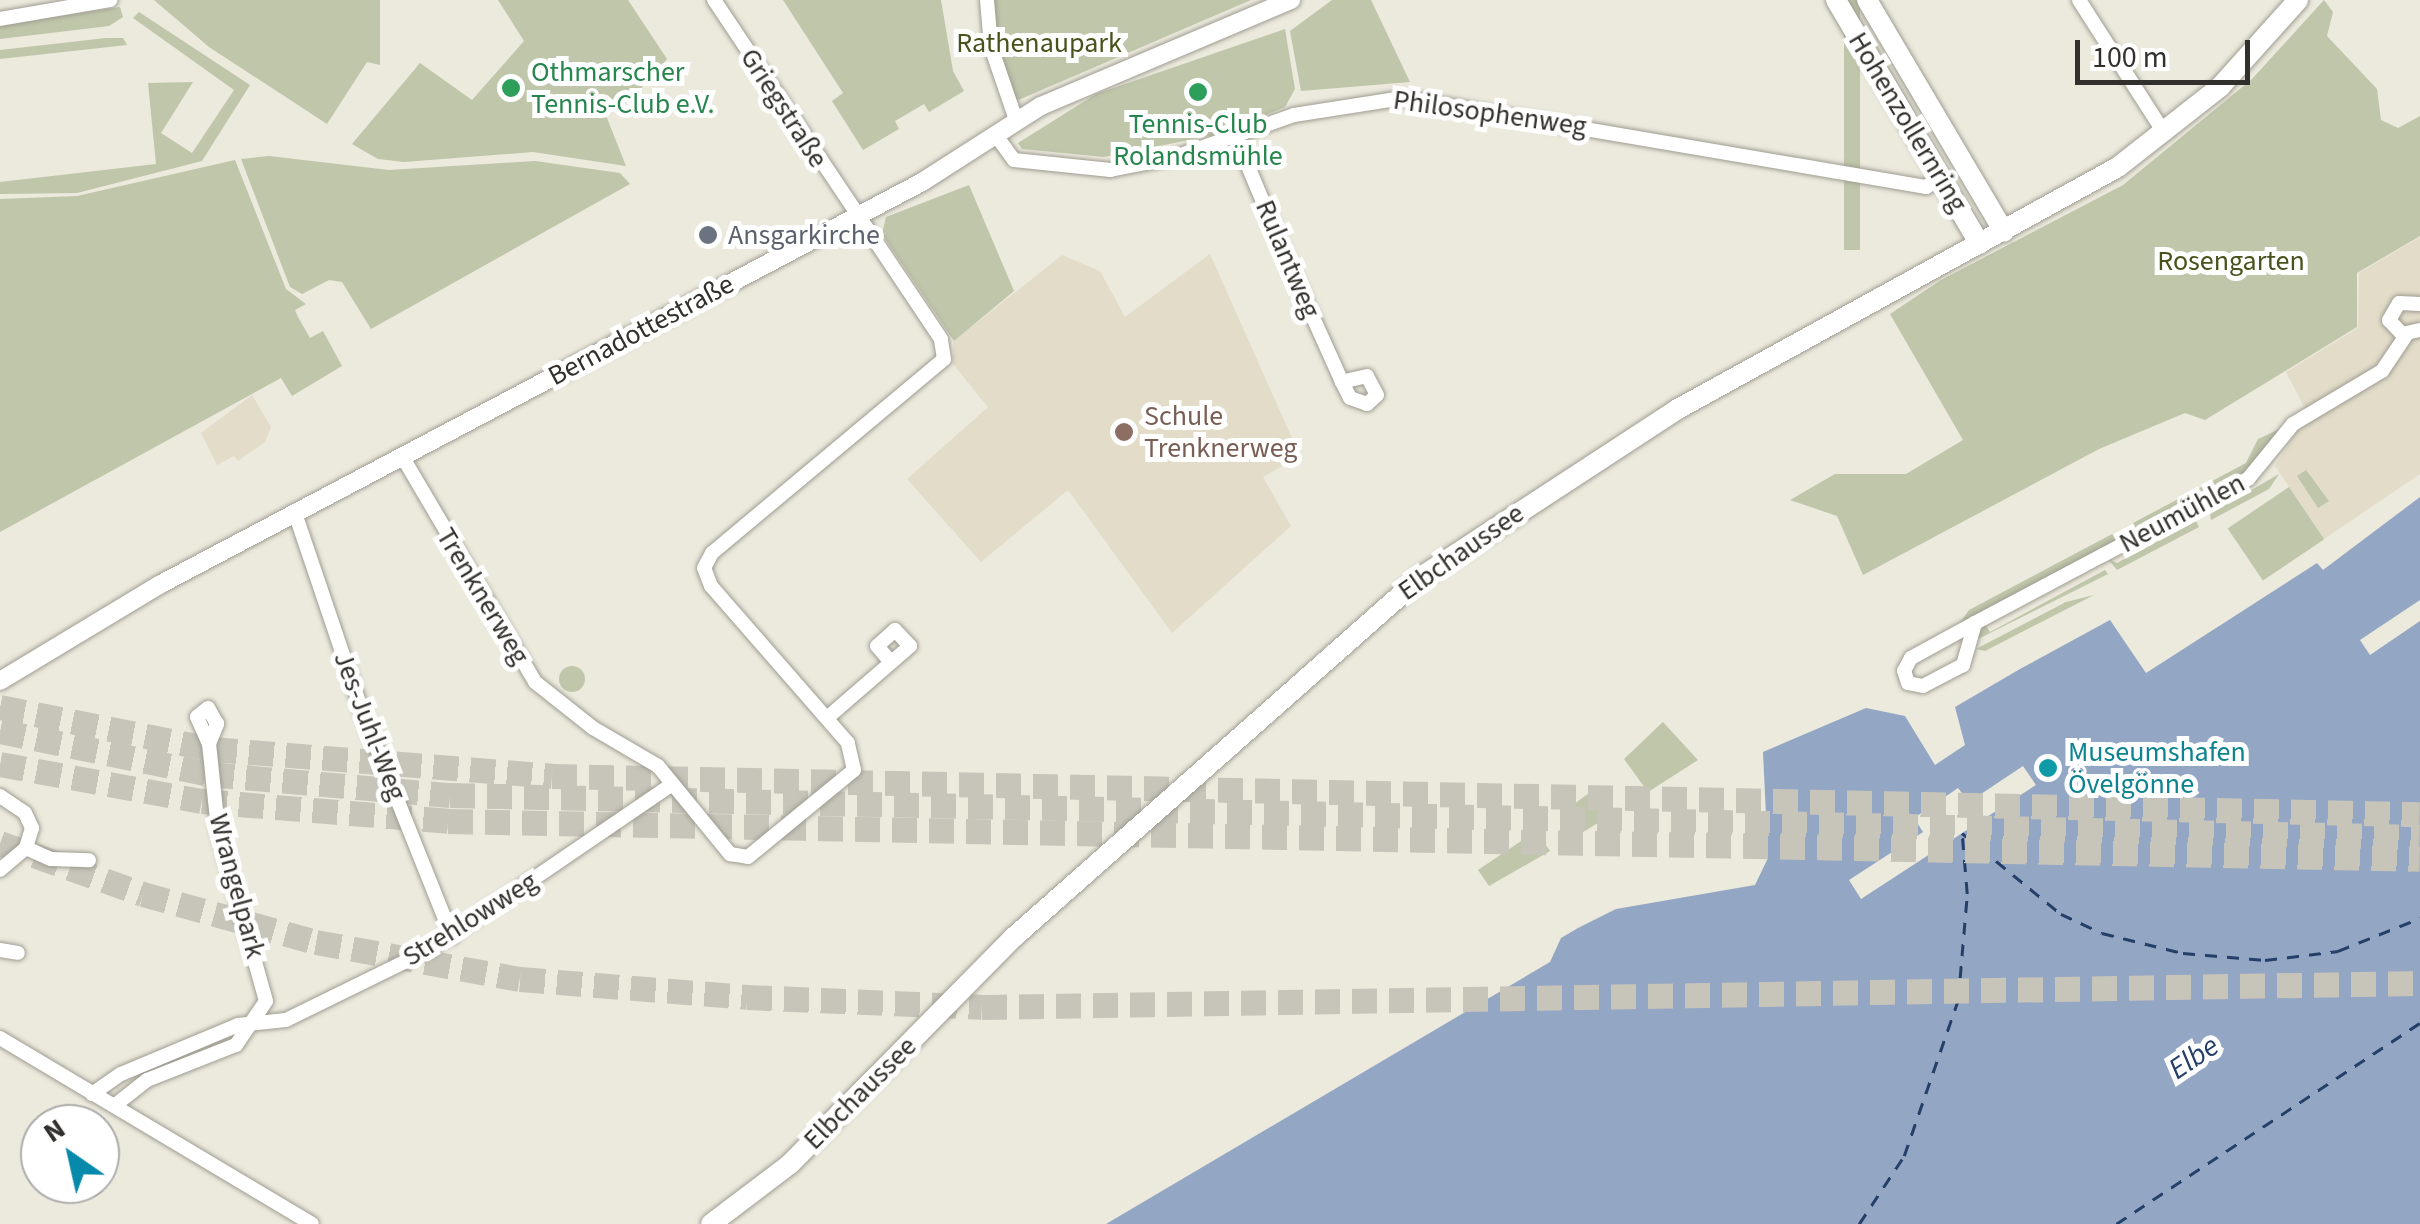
<!DOCTYPE html>
<meta charset="utf-8">
<style>
body{margin:0}
#map{position:relative;width:2420px;height:1224px;overflow:hidden;background:#ece9dd;font-family:"Source Sans 3",sans-serif}
div>[style]{position:absolute}
[style*='--x']{left:calc(var(--x)*1px);top:calc(var(--y)*1px);width:calc(var(--w)*1px);rotate:calc(var(--a)*1deg)}
.built>*{inset:0;background:#e2dcc9}
.green>*{inset:0;background:#bfc6a9;transform-origin:0 0}
.round{border-radius:50%}
.water>*{inset:0;background:#93a6c4}
.pier>*{inset:0;background:#ece9dd}
.ferry>*{height:2.5px;margin-top:-1.25px;transform-origin:0;background:repeating-linear-gradient(90deg,#243f68 0 12px,transparent 0 22px)}
.motorway-tunnel>*{height:25px;margin-top:-12.5px;transform-origin:0;background:repeating-linear-gradient(90deg,#c7c4ba 0 25px,transparent 0 37px)}
.roads{filter:drop-shadow(0 0 2px #9f9c91) drop-shadow(0 0 2px #9f9c91)}
.minor>*{height:14px;margin:-7px;padding:0 7px;transform-origin:7px;border-radius:7px;background:#fff}
.tertiary>*{height:18px;margin:-9px;padding:0 9px;transform-origin:9px;border-radius:9px;background:#fff}
.secondary>*{height:20px;margin:-10px;padding:0 10px;transform-origin:10px;border-radius:10px;background:#fff}
.dots>*{width:28px;height:28px;translate:-50% -50%;box-sizing:border-box;border:5px solid #fff;border-radius:50%}
span{translate:-50% -50%;white-space:nowrap;text-align:center;line-height:1.15;-webkit-text-stroke:10px #fff;paint-order:stroke}
.park-label{font-size:28px;color:#49521c}
.leisure-label{font-size:28px;color:#27864d}
.left{translate:0 -50%;text-align:left}
.street-label{font-size:28px;color:#32302c}
.worship-label{font-size:28px;color:#5b616d}
.education-label{font-size:28px;color:#785e54}
.culture-label{font-size:28px;color:#0d838f}
.water-label{font-size:30px;color:#243f68;font-style:italic}
.north{position:absolute;left:20px;top:1104px;width:100px;height:100px;box-sizing:border-box;background:#fff;border:2px solid #adacab;border-radius:50%;rotate:326deg;font-size:28px;font-weight:700;line-height:40px;text-align:center;color:#32302c}
.north::after{content:'';display:block;margin:auto;width:35px;height:45px;background:#0689aa;clip-path:polygon(50% 0,100% 100%,50% 72%,0 100%)}
.scale{position:absolute;left:2075px;top:40px;width:175px;height:45px;box-sizing:border-box;border:5px solid #32302c;border-top:0;padding-left:12px;font-size:30px;line-height:35px;white-space:nowrap;color:#32302c;-webkit-text-stroke:8px #fff;paint-order:stroke}
</style>
<div id="map">
<div class="built">
<i style="clip-path:polygon(2420px 237px,2420px 474px,2324px 539px,2275px 466px,2308px 414px,2286px 372px,2358px 328px,2359px 273px)"></i>
<i style="clip-path:polygon(1210px 254px,1300px 456px,1263px 477px,1291px 526px,1172px 633px,1068px 490px,981px 562px,907px 479px,988px 407px,953px 364px,954px 341px,1062px 255px,1100px 271px,1125px 317px)"></i>
<i style="clip-path:polygon(252px 395px,271px 427px,265px 442px,238px 461px,234px 456px,217px 465px,201px 433px)"></i>
</div>
<div class="green">
<i style="clip-path:polygon(154px 0,380px 0,380px 65px,367px 62px,327px 124px,209px 47px)"></i>
<i style="clip-path:polygon(498px 0,628px 0,667px 59px,630px 101px,605px 113px,626px 166px,533px 152px,404px 162px,378px 159px,352px 144px,420px 63px,472px 100px,524px 41px)"></i>
<i style="clip-path:polygon(783px 0,941px 0,953px 71px,964px 91px,929px 112px,924px 104px,895px 121px,899px 129px,863px 150px,832px 101px,843px 93px)"></i>
<i style="clip-path:polygon(991px 0,1251px 0,1016px 101px,995px 42px)"></i>
<i style="clip-path:polygon(1332px 0,1371px 0,1410px 82px,1301px 91px,1290px 31px)"></i>
<i style="left:1844px;top:0;width:16px;height:250px"></i>
<i style="clip-path:polygon(2324px 0,2333px 12px,2327px 36px,2377px 89px,2381px 120px,2398px 128px,2420px 116px,2420px 236px,2357px 273px,2357px 327px,2205px 420px,2185px 413px,2099px 449px,1863px 575px,1837px 516px,1790px 500px,1835px 474px,1906px 474px,1963px 440px,1890px 314px,1941px 280px,2123px 185px,2252px 79px)"></i>
<i style="clip-path:polygon(120px 7px,123px 17px,109px 26px,0 39px,0 25px)"></i>
<i style="clip-path:polygon(139px 12px,250px 85px,202px 161px,77px 193px,0 194px,0 182px,156px 164px,148px 83px,193px 82px,161px 133px,192px 153px,234px 90px,133px 18px)"></i>
<i style="clip-path:polygon(1285px 29px,1295px 89px,1285px 107px,1219px 134px,1104px 157px,1022px 149px,1018px 143px,1096px 94px)"></i>
<i style="clip-path:polygon(106px 38px,123px 38px,127px 45px,0 59px,0 50px)"></i>
<i style="clip-path:polygon(269px 156px,389px 170px,535px 161px,620px 173px,630px 184px,371px 329px,342px 282px,329px 280px,302px 294px,290px 287px,241px 159px)"></i>
<i style="clip-path:polygon(235px 160px,286px 289px,306px 304px,295px 310px,298px 317px,310px 338px,323px 331px,342px 366px,292px 396px,281px 378px,0 532px,0 199px,77px 196px)"></i>
<i style="clip-path:polygon(969px 185px,1014px 291px,954px 341px,882px 234px,886px 217px)"></i>
<i style="clip-path:polygon(2282px 428px,2249px 470px,1960px 623px,1969px 610px,2246px 463px,2258px 439px)"></i>
<i style="clip-path:polygon(2306px 470px,2329px 501px,2318px 508px,2297px 476px)"></i>
<i style="clip-path:polygon(2279px 474px,2269px 489px,2211px 520px,2210px 514px)"></i>
<i style="left:2289px;top:487px;width:63px;height:74px;rotate:56deg"></i>
<i style="clip-path:polygon(2196px 521px,2199px 527px,2117px 570px,2108px 559px,2117px 563px)"></i>
<i style="clip-path:polygon(2105px 570px,2108px 574px,1976px 640px,1985px 624px,1990px 632px)"></i>
<i style="clip-path:polygon(2094px 595px,1985px 651px,1976px 649px,2066px 602px)"></i>
<i class="round" style="left:559px;top:666px;width:26px;height:26px"></i>
<i style="clip-path:polygon(1663px 722px,1698px 760px,1648px 792px,1624px 759px)"></i>
<i style="clip-path:polygon(1596px 788px,1615px 812px,1585px 831px,1570px 807px)"></i>
<i style="clip-path:polygon(1536px 831px,1550px 851px,1489px 886px,1478px 870px)"></i>
</div>
<div class="water">
<i style="clip-path:polygon(2420px 497px,2420px 1224px,1106px 1224px,1550px 962px,1561px 938px,1578px 928px,1616px 909px,1755px 885px,1768px 858px,1763px 752px,1866px 708px,1905px 716px,1935px 765px,1965px 745px,1955px 707px,2020px 669px,2110px 620px,2146px 673px,2317px 563px,2323px 570px)"></i>
</div>
<div class="pier">
<i style="clip-path:polygon(2420px 600px,2420px 621px,2370px 655px,2360px 640px)"></i>
<i style="clip-path:polygon(2023px 766px,2036px 785px,1861px 899px,1849px 880px,1923px 832px,1914px 818px,1958px 788px,1969px 802px)"></i>
</div>
<div class="ferry">
<i style="--x:1962;--y:833;--w:128;--a:39.3"></i>
<i style="--x:2061;--y:914;--w:45;--a:24.9"></i>
<i style="--x:2102;--y:933;--w:83;--a:13.9"></i>
<i style="--x:2183;--y:953;--w:82;--a:4.9"></i>
<i style="--x:2265;--y:960;--w:74;--a:-7"></i>
<i style="--x:2338;--y:951;--w:88;--a:-21.9"></i>
<i style="--x:1859;--y:1224;--w:82;--a:-56.5"></i>
<i style="--x:1904;--y:1156;--w:165;--a:-70.9"></i>
<i style="--x:1958;--y:1000;--w:106;--a:-85.1"></i>
<i style="--x:1967;--y:894;--w:60;--a:-94.8"></i>
<i style="--x:2116;--y:1224;--w:364;--a:-33.5"></i>
</div>
<div class="motorway-tunnel">
<i style="--x:0;--y:707;--w:216;--a:11.2"></i>
<i style="--x:212;--y:749;--w:341;--a:4.5"></i>
<i style="--x:552;--y:776;--w:1868;--a:1.17"></i>
<i style="--x:0;--y:731;--w:213;--a:11.6"></i>
<i style="--x:209;--y:774;--w:242;--a:5"></i>
<i style="--x:450;--y:795;--w:1970;--a:1.22"></i>
<i style="--x:0;--y:764;--w:205;--a:10.4"></i>
<i style="--x:202;--y:801;--w:247;--a:4.6"></i>
<i style="--x:448;--y:821;--w:1972;--a:1.1"></i>
<i style="--x:0;--y:843;--w:152;--a:19.6"></i>
<i style="--x:143;--y:894;--w:180;--a:15.5"></i>
<i style="--x:316;--y:942;--w:207;--a:10.3"></i>
<i style="--x:520;--y:979;--w:228;--a:4.5"></i>
<i style="--x:747;--y:997;--w:235;--a:2.4"></i>
<i style="--x:982;--y:1007;--w:1438;--a:-0.96"></i>
</div>
<div class="roads">
<div class="minor">
<i style="--x:987;--y:0;--w:47;--a:85.1"></i>
<i style="--x:991;--y:47;--w:77;--a:71.1"></i>
<i style="--x:2079;--y:0;--w:159;--a:57.3"></i>
<i style="--x:0;--y:19;--w:112;--a:-9.8"></i>
<i style="--x:995;--y:134;--w:32;--a:54"></i>
<i style="--x:1014;--y:160;--w:97;--a:5.9"></i>
<i style="--x:1110;--y:170;--w:63;--a:-11"></i>
<i style="--x:1172;--y:158;--w:129;--a:-19.4"></i>
<i style="--x:1294;--y:115;--w:110;--a:-8.9"></i>
<i style="--x:1403;--y:98;--w:531;--a:9.66"></i>
<i style="--x:1926;--y:187;--w:19;--a:-32"></i>
<i style="--x:1235;--y:135;--w:140;--a:67.3"></i>
<i style="--x:1289;--y:264;--w:129;--a:65.8"></i>
<i style="--x:1342;--y:382;--w:18;--a:63"></i>
<i style="--x:1350;--y:398;--w:18;--a:19"></i>
<i style="--x:1367;--y:404;--w:13;--a:-42"></i>
<i style="--x:1377;--y:395;--w:21;--a:-118"></i>
<i style="--x:1367;--y:376;--w:26;--a:167"></i>
<i style="--x:2420;--y:304;--w:21;--a:-177"></i>
<i style="--x:2399;--y:303;--w:20;--a:120"></i>
<i style="--x:2389;--y:320;--w:19;--a:47"></i>
<i style="--x:2402;--y:334;--w:18;--a:-13"></i>
<i style="--x:402;--y:456;--w:262;--a:59.5"></i>
<i style="--x:535;--y:682;--w:74;--a:38.4"></i>
<i style="--x:593;--y:728;--w:75;--a:30.3"></i>
<i style="--x:658;--y:766;--w:114;--a:50.7"></i>
<i style="--x:730;--y:854;--w:18;--a:9"></i>
<i style="--x:748;--y:857;--w:137;--a:-39.4"></i>
<i style="--x:854;--y:770;--w:28;--a:-103"></i>
<i style="--x:848;--y:743;--w:208;--a:-131.1"></i>
<i style="--x:711;--y:586;--w:19;--a:-111"></i>
<i style="--x:704;--y:568;--w:17;--a:-62"></i>
<i style="--x:712;--y:553;--w:302;--a:-39.9"></i>
<i style="--x:944;--y:359;--w:20;--a:-99"></i>
<i style="--x:941;--y:339;--w:408;--a:-123.8"></i>
<i style="--x:295;--y:513;--w:212;--a:71.3"></i>
<i style="--x:363;--y:714;--w:240;--a:68.2"></i>
<i style="--x:1975;--y:623;--w:44;--a:105.9"></i>
<i style="--x:1963;--y:665;--w:45;--a:152.3"></i>
<i style="--x:1923;--y:686;--w:15;--a:-169"></i>
<i style="--x:1908;--y:683;--w:13;--a:-108"></i>
<i style="--x:1904;--y:671;--w:15;--a:-62"></i>
<i style="--x:1911;--y:658;--w:73;--a:-28.7"></i>
<i style="--x:1975;--y:623;--w:145;--a:-28"></i>
<i style="--x:2103;--y:555;--w:164;--a:-27.7"></i>
<i style="--x:2248;--y:479;--w:71;--a:-50.7"></i>
<i style="--x:2293;--y:424;--w:104;--a:-30.8"></i>
<i style="--x:2382;--y:371;--w:45;--a:-56"></i>
<i style="--x:827;--y:718;--w:110;--a:-40.9"></i>
<i style="--x:910;--y:646;--w:22;--a:-133"></i>
<i style="--x:895;--y:630;--w:24;--a:138"></i>
<i style="--x:877;--y:646;--w:21;--a:49"></i>
<i style="--x:0;--y:796;--w:30;--a:34"></i>
<i style="--x:25;--y:813;--w:17;--a:65"></i>
<i style="--x:32;--y:828;--w:21;--a:107"></i>
<i style="--x:26;--y:848;--w:34;--a:140"></i>
<i style="--x:26;--y:848;--w:27;--a:24"></i>
<i style="--x:51;--y:859;--w:38;--a:2"></i>
<i style="--x:0;--y:950;--w:18;--a:9"></i>
<i style="--x:0;--y:1038;--w:363;--a:30.8"></i>
<i style="--x:92;--y:1094;--w:35;--a:-35"></i>
<i style="--x:121;--y:1074;--w:127;--a:-22.7"></i>
<i style="--x:238;--y:1025;--w:48;--a:-5.9"></i>
<i style="--x:286;--y:1020;--w:159;--a:-26.1"></i>
<i style="--x:429;--y:950;--w:293;--a:-34.3"></i>
<i style="--x:114;--y:1106;--w:42;--a:-38.2"></i>
<i style="--x:147;--y:1080;--w:96;--a:-21.5"></i>
<i style="--x:236;--y:1045;--w:53;--a:-55.7"></i>
<i style="--x:266;--y:1001;--w:179;--a:-105.6"></i>
<i style="--x:218;--y:829;--w:85;--a:-96"></i>
<i style="--x:209;--y:744;--w:22;--a:-68"></i>
<i style="--x:217;--y:724;--w:18;--a:-119"></i>
<i style="--x:208;--y:708;--w:14;--a:141"></i>
<i style="--x:197;--y:717;--w:30;--a:66"></i>
</div>
<div class="tertiary">
<i style="--x:0;--y:681;--w:186;--a:-31.1"></i>
<i style="--x:159;--y:585;--w:863;--a:-27.84"></i>
<i style="--x:922;--y:182;--w:141;--a:-32.6"></i>
<i style="--x:1041;--y:106;--w:272;--a:-23"></i>
</div>
<div class="secondary">
<i style="--x:1836;--y:0;--w:283;--a:59.5"></i>
<i style="--x:1867;--y:0;--w:269;--a:59.4"></i>
<i style="--x:711;--y:1224;--w:99;--a:-37.2"></i>
<i style="--x:790;--y:1164;--w:319;--a:-45.4"></i>
<i style="--x:1014;--y:937;--w:543;--a:-41.49"></i>
<i style="--x:1421;--y:577;--w:305;--a:-33.2"></i>
<i style="--x:1676;--y:410;--w:504;--a:-28.8"></i>
<i style="--x:2118;--y:167;--w:130;--a:-38.1"></i>
<i style="--x:2220;--y:87;--w:117;--a:-48.1"></i>
</div>
</div>
<div class="dots">
<i style="left:511px;top:88px;background:#2e9e5b"></i>
<i style="left:1198px;top:92px;background:#2e9e5b"></i>
<i style="left:708px;top:235px;background:#6b7280"></i>
<i style="left:1124px;top:432px;background:#8d6e63"></i>
<i style="left:2048px;top:768px;background:#0f9aa8"></i>
</div>
<div class="park-label">
<span style="left:1039px;top:43px">Rathenaupark</span>
<span style="left:2231px;top:261px">Rosengarten</span>
</div>
<div class="leisure-label">
<span class="left" style="left:531px;top:88px">Othmarscher<br>Tennis-Club e.V.</span>
<span style="left:1198px;top:140px">Tennis-Club<br>Rolandsmühle</span>
</div>
<div class="street-label">
<span style="left:784px;top:108px;rotate:57deg">Griegstraße</span>
<span style="left:1490px;top:113px;rotate:8deg">Philosophenweg</span>
<span style="left:1908px;top:122px;rotate:59deg">Hohenzollernring</span>
<span style="left:1288px;top:259px;rotate:67deg">Rulantweg</span>
<span style="left:641px;top:330px;rotate:-28deg">Bernadottestraße</span>
<span style="left:2182px;top:513px;rotate:-28deg">Neumühlen</span>
<span style="left:1461px;top:552px;rotate:-35deg">Elbchaussee</span>
<span style="left:483px;top:596px;rotate:59deg">Trenknerweg</span>
<span style="left:370px;top:726px;rotate:69deg">Jes-Juhl-Weg</span>
<span style="left:237px;top:886px;rotate:75deg">Wrangelpark</span>
<span style="left:470px;top:919px;rotate:-32deg">Strehlowweg</span>
<span style="left:860px;top:1093px;rotate:-45deg">Elbchaussee</span>
</div>
<div class="worship-label">
<span class="left" style="left:728px;top:235px">Ansgarkirche</span>
</div>
<div class="education-label">
<span class="left" style="left:1144px;top:432px">Schule<br>Trenknerweg</span>
</div>
<div class="culture-label">
<span class="left" style="left:2068px;top:768px">Museumshafen<br>Övelgönne</span>
</div>
<div class="water-label">
<span style="left:2194px;top:1058px;rotate:-34deg">Elbe</span>
</div>
<div class="north">N</div>
<div class="scale">100 m</div>
</div>
